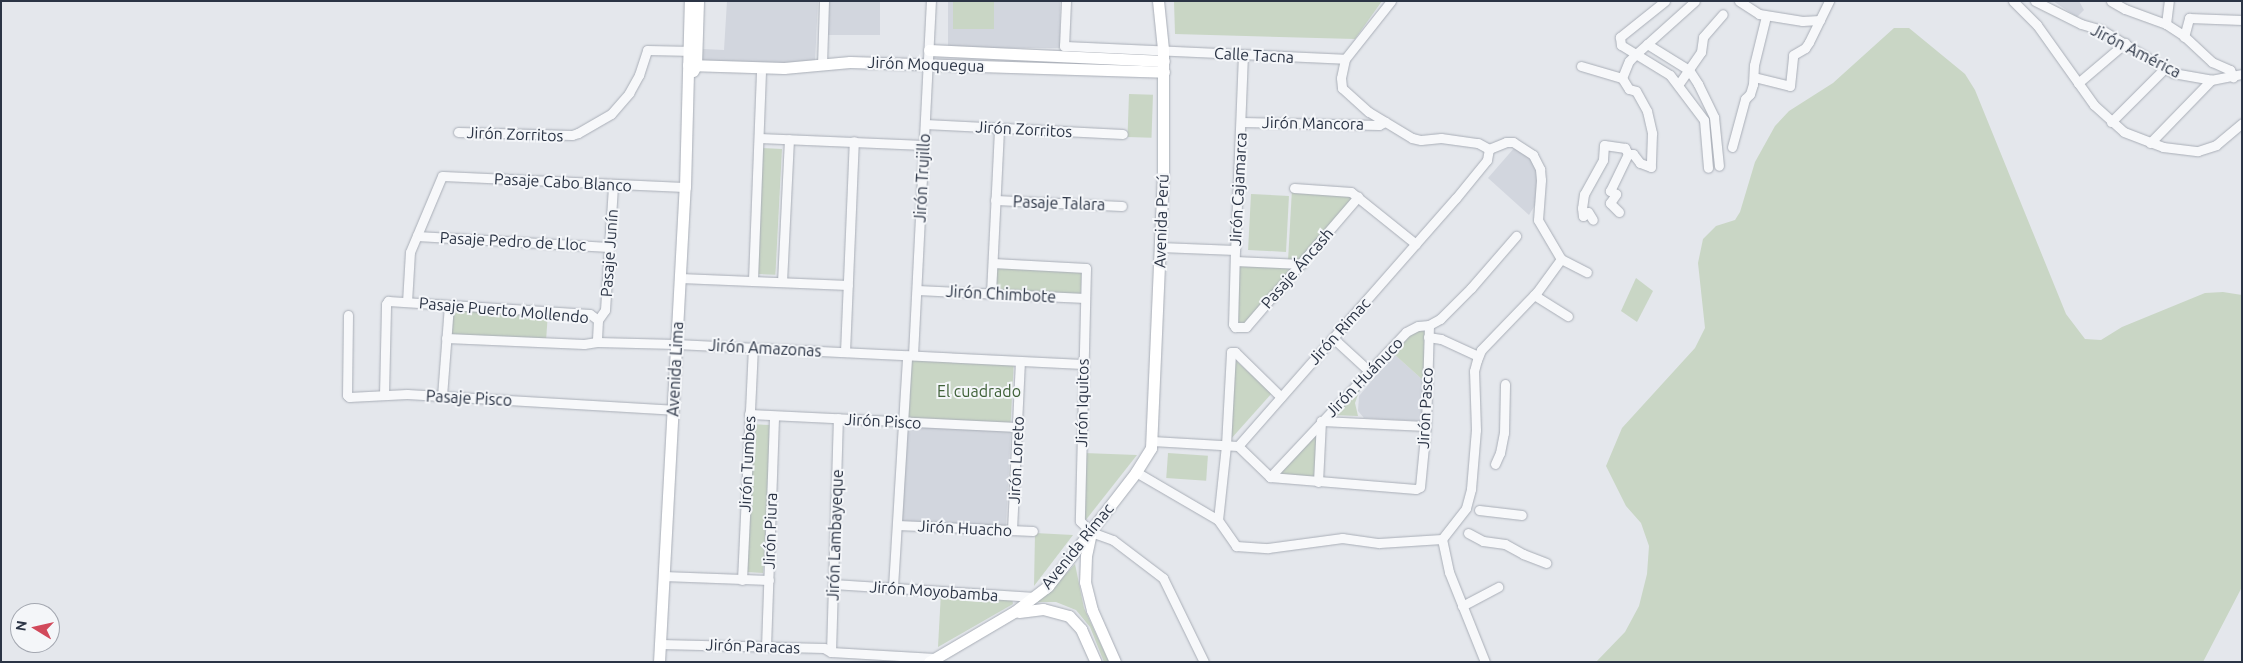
<!DOCTYPE html>
<meta charset="utf-8">
<style>
body{margin:0}
#map{position:relative;width:2243px;height:663px;overflow:hidden;background:#e4e7ec;font-family:Ubuntu,sans-serif}
div>[style]{position:absolute}
[style*='--x']{left:calc(var(--x)*1px);top:calc(var(--y)*1px);width:calc(var(--w)*1px);rotate:calc(var(--a)*1deg)}
.built>*{inset:0;background:#d2d6de;transform-origin:0 0}
.green>*{inset:0;background:#c9d6c5;transform-origin:0 0}
.roads{filter:drop-shadow(0 0 1px #a9aeb7) drop-shadow(0 0 1px #a9aeb7)}
.minor>*{height:9px;margin:-4.5px;padding:0 4.5px;transform-origin:4.5px;border-radius:4.5px;background:#f7f8fa}
.major>*{height:11px;margin:-5.5px;padding:0 5.5px;transform-origin:5.5px;border-radius:5.5px;background:#fff}
span{translate:-50% -50%;white-space:nowrap;text-align:center;line-height:1.15;-webkit-text-stroke:4px #f4f6f9;paint-order:stroke}
.street-label{font-size:16px;color:#2b3445}
.park-label{font-size:16px;color:#3f6138}
.frame{position:absolute;inset:0;border:2px solid #2b3445;pointer-events:none}
.north{position:absolute;left:10px;top:603px;width:50px;height:50px;box-sizing:border-box;background:#f4f6f9;border:1px solid #a4a8b1;border-radius:50%;rotate:279deg;font-size:14px;font-weight:700;line-height:20px;text-align:center;color:#2b3445}
.north::after{content:'';display:block;margin:auto;width:18px;height:22px;background:#d1495b;clip-path:polygon(50% 0,100% 100%,50% 72%,0 100%)}
</style>
<div id="map">
<div class="built">
<i style="clip-path:polygon(727px 1px,818px 1px,815px 62px,767px 64px,702px 60px,703px 49px,724px 50px)"></i>
<i style="left:827px;top:1px;width:53px;height:34px"></i>
<i style="left:948px;top:1px;width:112px;height:47px"></i>
<i style="clip-path:polygon(2053px 1px,2079px 1px,2084px 10px,2077px 17px)"></i>
<i style="clip-path:polygon(1515px 147px,1531px 156px,1539px 180px,1538px 200px,1529px 215px,1488px 178px)"></i>
<i style="clip-path:polygon(1394px 354px,1425px 382px,1422px 421px,1364px 418px,1358px 411px,1359px 396px)"></i>
<i style="left:905px;top:426px;width:106px;height:95px;rotate:3deg"></i>
</div>
<div class="green">
<i style="left:953px;top:1px;width:41px;height:28px"></i>
<i style="clip-path:polygon(1174px 1px,1382px 1px,1355px 39px,1175px 34px)"></i>
<i style="clip-path:polygon(1894px 28px,1909px 28px,1965px 74px,1975px 90px,2066px 314px,2085px 339px,2101px 340px,2122px 327px,2205px 293px,2223px 292px,2242px 295px,2242px 587px,2203px 662px,1596px 662px,1625px 632px,1639px 606px,1647px 574px,1649px 546px,1641px 523px,1626px 506px,1606px 466px,1622px 428px,1695px 348px,1705px 328px,1698px 263px,1703px 239px,1716px 226px,1735px 220px,1740px 212px,1755px 162px,1775px 126px,1789px 111px,1833px 83px)"></i>
<i style="left:1129px;top:94px;width:24px;height:43px;rotate:2deg"></i>
<i style="left:762px;top:148px;width:20px;height:126px;rotate:3deg"></i>
<i style="clip-path:polygon(1292px 189px,1349px 193px,1355px 197px,1299px 261px,1288px 261px)"></i>
<i style="left:1251px;top:194px;width:38px;height:56px;rotate:3deg"></i>
<i style="clip-path:polygon(1238px 263px,1290px 267px,1290px 270px,1242px 327px,1236px 325px)"></i>
<i style="left:995px;top:265px;width:87px;height:25px;rotate:3deg"></i>
<i style="clip-path:polygon(1636px 278px,1653px 291px,1637px 322px,1621px 311px)"></i>
<i style="left:452px;top:309px;width:96px;height:25px;rotate:4deg"></i>
<i style="clip-path:polygon(1417px 331px,1426px 331px,1425px 382px,1394px 354px,1411px 334px)"></i>
<i style="left:908px;top:356px;width:106px;height:62px;rotate:3deg"></i>
<i style="clip-path:polygon(1234px 359px,1272px 393px,1230px 440px)"></i>
<i style="clip-path:polygon(1361px 386px,1355px 403px,1358px 416px,1332px 415px)"></i>
<i style="left:750px;top:424px;width:21px;height:148px;rotate:3deg"></i>
<i style="clip-path:polygon(1318px 428px,1315px 478px,1274px 475px)"></i>
<i style="clip-path:polygon(1084px 453px,1137px 455px,1085px 521px,1081px 514px)"></i>
<i style="left:1168px;top:453px;width:40px;height:25px;rotate:4deg"></i>
<i style="clip-path:polygon(1035px 533px,1073px 535px,1034px 586px)"></i>
<i style="clip-path:polygon(1075px 564px,1084px 608px,1109px 662px,1104px 662px,1090px 627px,1076px 610px,1056px 602px,1037px 602px,1054px 587px)"></i>
<i style="clip-path:polygon(941px 592px,1012px 598px,1013px 604px,938px 647px)"></i>
</div>
<div class="roads">
<div class="minor">
<i style="--x:1066;--y:1;--w:45;--a:92.5"></i>
<i style="--x:1064;--y:46;--w:281;--a:2.6"></i>
<i style="--x:1391;--y:1;--w:74;--a:128.4"></i>
<i style="--x:1345;--y:59;--w:19;--a:102"></i>
<i style="--x:1341;--y:78;--w:10;--a:84"></i>
<i style="--x:1342;--y:88;--w:36;--a:42"></i>
<i style="--x:1369;--y:112;--w:50;--a:31.2"></i>
<i style="--x:1412;--y:138;--w:9;--a:13"></i>
<i style="--x:1421;--y:140;--w:20;--a:-6"></i>
<i style="--x:1441;--y:138;--w:37;--a:8"></i>
<i style="--x:1478;--y:143;--w:13;--a:29"></i>
<i style="--x:1665;--y:1;--w:58;--a:141.3"></i>
<i style="--x:1620;--y:37;--w:8;--a:83"></i>
<i style="--x:1621;--y:45;--w:57;--a:31.5"></i>
<i style="--x:1670;--y:75;--w:56;--a:52.9"></i>
<i style="--x:1704;--y:120;--w:48;--a:85.2"></i>
<i style="--x:1739;--y:1;--w:24;--a:33"></i>
<i style="--x:1759;--y:14;--w:44;--a:9.2"></i>
<i style="--x:1802;--y:21;--w:18;--a:-3"></i>
<i style="--x:2013;--y:1;--w:34;--a:45"></i>
<i style="--x:2037;--y:25;--w:98;--a:54.5"></i>
<i style="--x:2094;--y:105;--w:40;--a:42"></i>
<i style="--x:2124;--y:132;--w:42;--a:21"></i>
<i style="--x:2163;--y:147;--w:35;--a:7"></i>
<i style="--x:2198;--y:151;--w:19;--a:-18"></i>
<i style="--x:2216;--y:145;--w:34;--a:-40"></i>
<i style="--x:2035;--y:1;--w:51;--a:26.6"></i>
<i style="--x:2081;--y:24;--w:22;--a:16"></i>
<i style="--x:2102;--y:30;--w:83;--a:31.2"></i>
<i style="--x:2173;--y:73;--w:39;--a:10"></i>
<i style="--x:2211;--y:80;--w:32;--a:-11"></i>
<i style="--x:2111;--y:1;--w:16;--a:30"></i>
<i style="--x:2125;--y:9;--w:44;--a:20.1"></i>
<i style="--x:2166;--y:24;--w:20;--a:33"></i>
<i style="--x:2183;--y:35;--w:40;--a:43"></i>
<i style="--x:2212;--y:62;--w:20;--a:24"></i>
<i style="--x:2230;--y:70;--w:8;--a:67"></i>
<i style="--x:2166;--y:24;--w:23;--a:-83"></i>
<i style="--x:2184;--y:37;--w:20;--a:-75"></i>
<i style="--x:2189;--y:18;--w:53;--a:2.2"></i>
<i style="--x:1647;--y:44;--w:49;--a:31.8"></i>
<i style="--x:1689;--y:70;--w:17;--a:57"></i>
<i style="--x:1698;--y:84;--w:37;--a:64"></i>
<i style="--x:1714;--y:117;--w:49;--a:84.2"></i>
<i style="--x:1243;--y:54;--w:196;--a:92.3"></i>
<i style="--x:1235;--y:250;--w:74;--a:91.5"></i>
<i style="--x:1233;--y:324;--w:4;--a:56"></i>
<i style="--x:1235;--y:327;--w:11;--a:0"></i>
<i style="--x:1246;--y:327;--w:172;--a:-49.3"></i>
<i style="--x:822;--y:65;--w:64;--a:-88.2"></i>
<i style="--x:1581;--y:66;--w:43;--a:16.3"></i>
<i style="--x:1622;--y:78;--w:13;--a:58"></i>
<i style="--x:1629;--y:89;--w:7;--a:16"></i>
<i style="--x:1636;--y:91;--w:23;--a:61"></i>
<i style="--x:1647;--y:111;--w:23;--a:77"></i>
<i style="--x:1652;--y:133;--w:34;--a:92"></i>
<i style="--x:1651;--y:167;--w:12;--a:-160"></i>
<i style="--x:1640;--y:163;--w:11;--a:-128"></i>
<i style="--x:1633;--y:154;--w:5;--a:180"></i>
<i style="--x:1628;--y:154;--w:7;--a:-117"></i>
<i style="--x:1625;--y:148;--w:21;--a:-172"></i>
<i style="--x:1604;--y:145;--w:15;--a:94"></i>
<i style="--x:1603;--y:160;--w:39;--a:119"></i>
<i style="--x:1584;--y:194;--w:14;--a:98"></i>
<i style="--x:1582;--y:208;--w:8;--a:83"></i>
<i style="--x:1583;--y:216;--w:6;--a:-39"></i>
<i style="--x:1588;--y:212;--w:9;--a:58"></i>
<i style="--x:1754;--y:77;--w:37;--a:14"></i>
<i style="--x:1790;--y:86;--w:31;--a:-84"></i>
<i style="--x:1793;--y:55;--w:14;--a:-30"></i>
<i style="--x:1805;--y:48;--w:7;--a:-56"></i>
<i style="--x:1809;--y:42;--w:46;--a:-64"></i>
<i style="--x:1622;--y:78;--w:18;--a:-68"></i>
<i style="--x:1629;--y:61;--w:10;--a:-45"></i>
<i style="--x:1636;--y:54;--w:79;--a:-41.9"></i>
<i style="--x:2078;--y:83;--w:62;--a:-40.4"></i>
<i style="--x:1678;--y:85;--w:40;--a:-55.1"></i>
<i style="--x:1701;--y:52;--w:15;--a:-82"></i>
<i style="--x:1703;--y:37;--w:30;--a:-49"></i>
<i style="--x:1241;--y:122;--w:138;--a:1.2"></i>
<i style="--x:1379;--y:125;--w:7;--a:-27"></i>
<i style="--x:2111;--y:122;--w:75;--a:-45"></i>
<i style="--x:925;--y:124;--w:198;--a:2.9"></i>
<i style="--x:458;--y:132;--w:114;--a:1.5"></i>
<i style="--x:572;--y:135;--w:6;--a:-18"></i>
<i style="--x:578;--y:133;--w:38;--a:-30"></i>
<i style="--x:611;--y:114;--w:28;--a:-49"></i>
<i style="--x:629;--y:93;--w:21;--a:-61"></i>
<i style="--x:639;--y:75;--w:26;--a:-72"></i>
<i style="--x:647;--y:50;--w:47;--a:1.2"></i>
<i style="--x:759;--y:138;--w:165;--a:2.4"></i>
<i style="--x:2150;--y:143;--w:88;--a:-45.9"></i>
<i style="--x:1732;--y:147;--w:50;--a:-74.8"></i>
<i style="--x:1745;--y:99;--w:7;--a:-45"></i>
<i style="--x:1750;--y:94;--w:10;--a:-73"></i>
<i style="--x:1753;--y:84;--w:19;--a:-87"></i>
<i style="--x:1754;--y:65;--w:50;--a:-76.2"></i>
<i style="--x:1489;--y:149;--w:18;--a:-22"></i>
<i style="--x:1506;--y:142;--w:7;--a:0"></i>
<i style="--x:1513;--y:142;--w:24;--a:33"></i>
<i style="--x:1533;--y:155;--w:16;--a:63"></i>
<i style="--x:1540;--y:169;--w:11;--a:85"></i>
<i style="--x:1541;--y:180;--w:40;--a:94.3"></i>
<i style="--x:1538;--y:220;--w:45;--a:59.5"></i>
<i style="--x:1294;--y:188;--w:57;--a:4"></i>
<i style="--x:1351;--y:192;--w:83;--a:38.7"></i>
<i style="--x:995;--y:200;--w:127;--a:2.7"></i>
<i style="--x:1619;--y:212;--w:13;--a:-135"></i>
<i style="--x:1610;--y:203;--w:11;--a:-56"></i>
<i style="--x:1616;--y:194;--w:7;--a:-153"></i>
<i style="--x:1610;--y:191;--w:41;--a:-64.1"></i>
<i style="--x:417;--y:236;--w:192;--a:3.3"></i>
<i style="--x:1160;--y:247;--w:75;--a:2.3"></i>
<i style="--x:1561;--y:259;--w:29;--a:27"></i>
<i style="--x:1235;--y:261;--w:67;--a:2.6"></i>
<i style="--x:993;--y:263;--w:93;--a:3.1"></i>
<i style="--x:1086;--y:268;--w:253;--a:91.4"></i>
<i style="--x:1080;--y:521;--w:16;--a:45"></i>
<i style="--x:1091;--y:532;--w:23;--a:20"></i>
<i style="--x:1113;--y:540;--w:63;--a:37.2"></i>
<i style="--x:1163;--y:578;--w:93;--a:64"></i>
<i style="--x:680;--y:278;--w:168;--a:2.4"></i>
<i style="--x:753;--y:280;--w:207;--a:-87.8"></i>
<i style="--x:782;--y:282;--w:143;--a:-87.2"></i>
<i style="--x:917;--y:290;--w:168;--a:2.7"></i>
<i style="--x:991;--y:293;--w:165;--a:-87.2"></i>
<i style="--x:1534;--y:295;--w:40;--a:32"></i>
<i style="--x:407;--y:302;--w:50;--a:-86.6"></i>
<i style="--x:410;--y:252;--w:82;--a:-67.2"></i>
<i style="--x:442;--y:176;--w:243;--a:2.6"></i>
<i style="--x:348;--y:315;--w:80;--a:90.7"></i>
<i style="--x:347;--y:395;--w:3;--a:45"></i>
<i style="--x:349;--y:397;--w:58;--a:-3"></i>
<i style="--x:407;--y:394;--w:266;--a:3.4"></i>
<i style="--x:598;--y:320;--w:12;--a:-55"></i>
<i style="--x:605;--y:310;--w:125;--a:-86.3"></i>
<i style="--x:1428;--y:337;--w:13;--a:9"></i>
<i style="--x:1441;--y:339;--w:41;--a:24.7"></i>
<i style="--x:446;--y:338;--w:138;--a:2.5"></i>
<i style="--x:584;--y:344;--w:13;--a:-9"></i>
<i style="--x:597;--y:342;--w:79;--a:1.5"></i>
<i style="--x:676;--y:344;--w:407;--a:2.8"></i>
<i style="--x:1333;--y:338;--w:49;--a:42.5"></i>
<i style="--x:845;--y:352;--w:211;--a:-87.6"></i>
<i style="--x:913;--y:355;--w:354;--a:-87.1"></i>
<i style="--x:384;--y:395;--w:91;--a:-88.7"></i>
<i style="--x:386;--y:304;--w:4;--a:-56"></i>
<i style="--x:388;--y:301;--w:202;--a:3.7"></i>
<i style="--x:590;--y:314;--w:10;--a:37"></i>
<i style="--x:598;--y:320;--w:22;--a:93"></i>
<i style="--x:442;--y:396;--w:91;--a:-85.6"></i>
<i style="--x:749;--y:414;--w:269;--a:2.8"></i>
<i style="--x:1152;--y:441;--w:86;--a:3.3"></i>
<i style="--x:1238;--y:446;--w:330;--a:-48.7"></i>
<i style="--x:1456;--y:198;--w:49;--a:-50.8"></i>
<i style="--x:1487;--y:160;--w:11;--a:-80"></i>
<i style="--x:1238;--y:446;--w:45;--a:44.1"></i>
<i style="--x:1270;--y:477;--w:146;--a:4.7"></i>
<i style="--x:1416;--y:489;--w:4;--a:-27"></i>
<i style="--x:1420;--y:487;--w:61;--a:-84.4"></i>
<i style="--x:1426;--y:426;--w:101;--a:-88.3"></i>
<i style="--x:1495;--y:464;--w:12;--a:-66"></i>
<i style="--x:1500;--y:453;--w:20;--a:-79"></i>
<i style="--x:1504;--y:433;--w:49;--a:-88.8"></i>
<i style="--x:1136;--y:472;--w:95;--a:30.3"></i>
<i style="--x:1218;--y:520;--w:32;--a:55"></i>
<i style="--x:1236;--y:546;--w:32;--a:4"></i>
<i style="--x:1268;--y:548;--w:75;--a:-7.7"></i>
<i style="--x:1342;--y:538;--w:37;--a:8"></i>
<i style="--x:1379;--y:543;--w:63;--a:-3.6"></i>
<i style="--x:1442;--y:539;--w:39;--a:-52"></i>
<i style="--x:1466;--y:508;--w:20;--a:-75"></i>
<i style="--x:1471;--y:489;--w:59;--a:-85.2"></i>
<i style="--x:1476;--y:430;--w:59;--a:-91.9"></i>
<i style="--x:1474;--y:371;--w:11;--a:-75"></i>
<i style="--x:1477;--y:360;--w:11;--a:-68"></i>
<i style="--x:1481;--y:350;--w:81;--a:-46"></i>
<i style="--x:1537;--y:292;--w:41;--a:-54"></i>
<i style="--x:1270;--y:477;--w:199;--a:-46.8"></i>
<i style="--x:1406;--y:332;--w:13;--a:-27"></i>
<i style="--x:1418;--y:326;--w:11;--a:-5"></i>
<i style="--x:1429;--y:325;--w:13;--a:-29"></i>
<i style="--x:1440;--y:319;--w:44;--a:-45"></i>
<i style="--x:1471;--y:288;--w:69;--a:-49.1"></i>
<i style="--x:1318;--y:482;--w:61;--a:-87.2"></i>
<i style="--x:1321;--y:421;--w:105;--a:2.7"></i>
<i style="--x:1479;--y:510;--w:43;--a:6.6"></i>
<i style="--x:1218;--y:520;--w:75;--a:-83.9"></i>
<i style="--x:1226;--y:445;--w:93;--a:-86.9"></i>
<i style="--x:1231;--y:352;--w:4;--a:0"></i>
<i style="--x:1235;--y:352;--w:64;--a:44.4"></i>
<i style="--x:897;--y:525;--w:136;--a:2.5"></i>
<i style="--x:1012;--y:530;--w:169;--a:-87.3"></i>
<i style="--x:1468;--y:533;--w:17;--a:28"></i>
<i style="--x:1483;--y:541;--w:22;--a:8"></i>
<i style="--x:1505;--y:544;--w:21;--a:29"></i>
<i style="--x:1523;--y:554;--w:25;--a:21"></i>
<i style="--x:1442;--y:539;--w:34;--a:78"></i>
<i style="--x:1449;--y:572;--w:97;--a:68.2"></i>
<i style="--x:663;--y:576;--w:106;--a:2.2"></i>
<i style="--x:742;--y:580;--w:232;--a:-87.3"></i>
<i style="--x:833;--y:584;--w:202;--a:3.7"></i>
<i style="--x:893;--y:587;--w:232;--a:-86.5"></i>
<i style="--x:1462;--y:606;--w:41;--a:-27.8"></i>
<i style="--x:660;--y:644;--w:164;--a:1.4"></i>
<i style="--x:824;--y:648;--w:8;--a:30"></i>
<i style="--x:831;--y:652;--w:104;--a:3.3"></i>
<i style="--x:766;--y:647;--w:231;--a:-88"></i>
<i style="--x:831;--y:652;--w:234;--a:-88.3"></i>
</div>
<div class="major">
<i style="--x:929;--y:50;--w:235;--a:2.7"></i>
<i style="--x:688;--y:65;--w:96;--a:1.8"></i>
<i style="--x:784;--y:68;--w:66;--a:-5.2"></i>
<i style="--x:850;--y:62;--w:314;--a:1.8"></i>
<i style="--x:693;--y:71;--w:7;--a:-63"></i>
<i style="--x:696;--y:65;--w:64;--a:-88.2"></i>
<i style="--x:1090;--y:537;--w:19;--a:102"></i>
<i style="--x:1086;--y:556;--w:26;--a:92"></i>
<i style="--x:1085;--y:582;--w:29;--a:76"></i>
<i style="--x:1092;--y:610;--w:57;--a:66.1"></i>
<i style="--x:1019;--y:612;--w:24;--a:-7"></i>
<i style="--x:1043;--y:609;--w:27;--a:15"></i>
<i style="--x:1069;--y:616;--w:18;--a:47"></i>
<i style="--x:1081;--y:629;--w:36;--a:66"></i>
<i style="--x:659;--y:662;--w:476;--a:-86.9"></i>
<i style="--x:685;--y:187;--w:186;--a:-88.5"></i>
<i style="--x:929;--y:662;--w:99;--a:-30.5"></i>
<i style="--x:1014;--y:612;--w:43;--a:-37.4"></i>
<i style="--x:1048;--y:586;--w:144;--a:-52.3"></i>
<i style="--x:1136;--y:472;--w:28;--a:-58"></i>
<i style="--x:1151;--y:448;--w:270;--a:-87.5"></i>
<i style="--x:1163;--y:178;--w:129;--a:-90"></i>
<i style="--x:1163;--y:49;--w:48;--a:-95.9"></i>
</div>
</div>
<div class="street-label">
<span style="left:2136px;top:51px;rotate:27deg">Jirón América</span>
<span style="left:1254px;top:55px;rotate:3deg">Calle Tacna</span>
<span style="left:926px;top:64px;rotate:2deg">Jirón Moquegua</span>
<span style="left:1313px;top:123px;rotate:1deg">Jirón Mancora</span>
<span style="left:1024px;top:129px;rotate:3deg">Jirón Zorritos</span>
<span style="left:515px;top:134px;rotate:2deg">Jirón Zorritos</span>
<span style="left:922px;top:178px;rotate:-87deg">Jirón Trujillo</span>
<span style="left:563px;top:182px;rotate:3deg">Pasaje Cabo Blanco</span>
<span style="left:1238px;top:189px;rotate:-87deg">Jirón Cajamarca</span>
<span style="left:1059px;top:203px;rotate:2deg">Pasaje Talara</span>
<span style="left:1161px;top:221px;rotate:-88deg">Avenida Perú</span>
<span style="left:513px;top:241px;rotate:3deg">Pasaje Pedro de Lloc</span>
<span style="left:609px;top:253px;rotate:-86deg">Pasaje Junín</span>
<span style="left:1297px;top:268px;rotate:-49deg">Pasaje Áncash</span>
<span style="left:1001px;top:294px;rotate:3deg">Jirón Chimbote</span>
<span style="left:504px;top:310px;rotate:5deg">Pasaje Puerto Mollendo</span>
<span style="left:1339px;top:331px;rotate:-48deg">Jirón Rimac</span>
<span style="left:765px;top:348px;rotate:3deg">Jirón Amazonas</span>
<span style="left:675px;top:369px;rotate:-87deg">Avenida Lima</span>
<span style="left:1364px;top:377px;rotate:-46deg">Jirón Huánuco</span>
<span style="left:469px;top:398px;rotate:3deg">Pasaje Pisco</span>
<span style="left:1082px;top:403px;rotate:-89deg">Jirón Iquitos</span>
<span style="left:1425px;top:408px;rotate:-87deg">Jirón Pasco</span>
<span style="left:883px;top:421px;rotate:3deg">Jirón Pisco</span>
<span style="left:1016px;top:460px;rotate:-87deg">Jirón Loreto</span>
<span style="left:747px;top:464px;rotate:-87deg">Jirón Tumbes</span>
<span style="left:965px;top:528px;rotate:3deg">Jirón Huacho</span>
<span style="left:770px;top:531px;rotate:-88deg">Jirón Piura</span>
<span style="left:835px;top:535px;rotate:-88deg">Jirón Lambayeque</span>
<span style="left:1077px;top:546px;rotate:-51deg">Avenida Rímac</span>
<span style="left:934px;top:591px;rotate:4deg">Jirón Moyobamba</span>
<span style="left:753px;top:646px;rotate:2deg">Jirón Paracas</span>
</div>
<div class="park-label">
<span style="left:979px;top:391px">El cuadrado</span>
</div>
<div class="frame"></div>
<div class="north">N</div>
</div>
